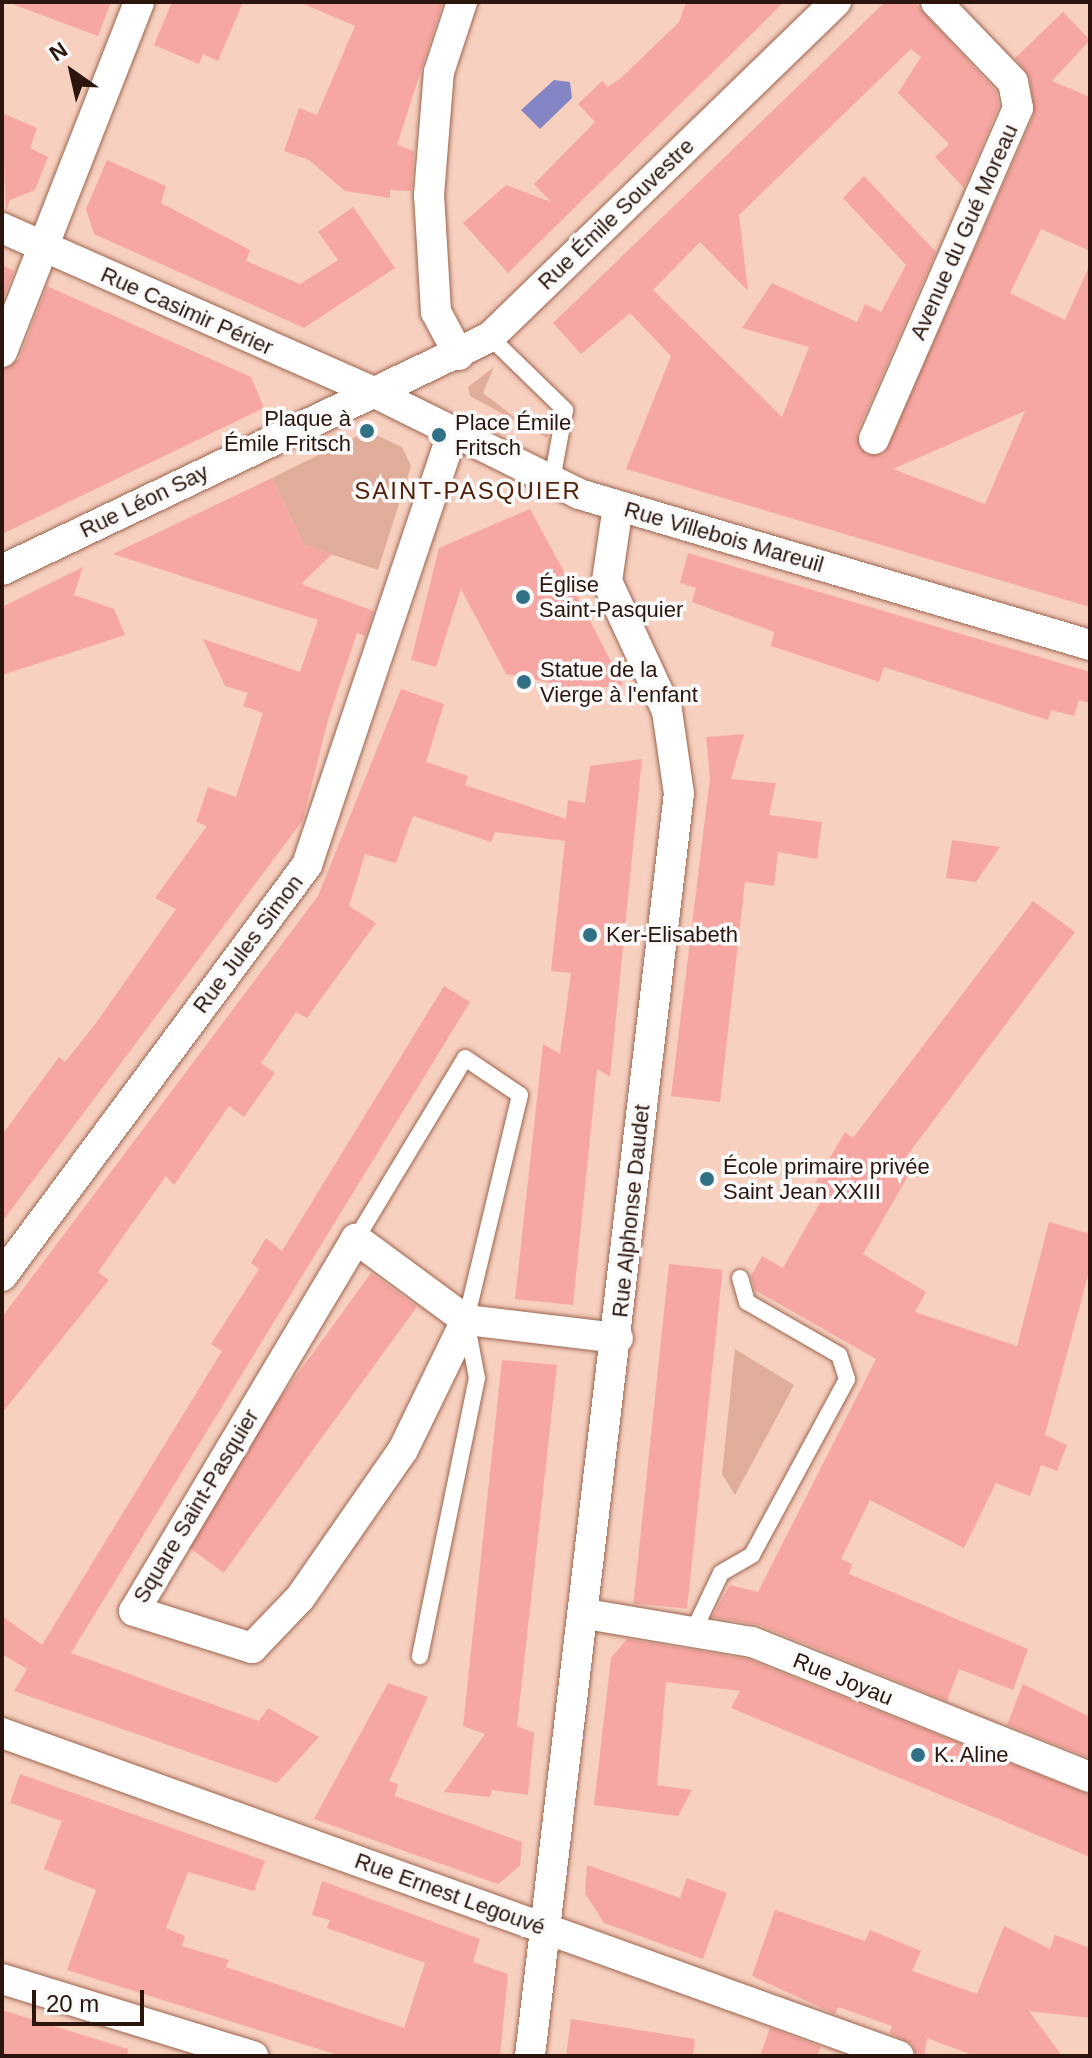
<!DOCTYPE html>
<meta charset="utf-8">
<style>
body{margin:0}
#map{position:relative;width:1092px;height:2058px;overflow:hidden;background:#f7d0c0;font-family:Helvetica,sans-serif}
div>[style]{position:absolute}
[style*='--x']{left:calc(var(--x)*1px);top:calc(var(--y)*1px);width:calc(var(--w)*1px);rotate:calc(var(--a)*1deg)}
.green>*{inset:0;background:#dfad9a}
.water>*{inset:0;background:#8385c5}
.building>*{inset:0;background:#f7a7a3;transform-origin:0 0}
.roads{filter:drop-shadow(0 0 2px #9e654e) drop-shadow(0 0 2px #9e654e)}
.service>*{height:16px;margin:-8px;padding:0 8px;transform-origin:8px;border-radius:8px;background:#fff}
.minor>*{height:30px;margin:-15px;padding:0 15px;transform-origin:15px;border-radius:15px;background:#fff}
.dots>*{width:22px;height:22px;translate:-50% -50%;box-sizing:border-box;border:4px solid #fafafa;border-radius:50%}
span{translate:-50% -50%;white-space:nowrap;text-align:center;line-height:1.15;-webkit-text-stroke:7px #fafafa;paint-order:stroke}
.street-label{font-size:22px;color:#2c150c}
.poi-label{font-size:22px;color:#2c150c}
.right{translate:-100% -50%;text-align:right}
.left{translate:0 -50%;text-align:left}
.neighbourhood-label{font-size:24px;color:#53210a;letter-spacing:2px}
.frame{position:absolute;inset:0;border:4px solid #2c150c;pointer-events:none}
.north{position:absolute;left:32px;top:32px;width:80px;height:80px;-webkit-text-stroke:6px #fafafa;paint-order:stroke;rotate:326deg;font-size:22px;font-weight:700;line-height:32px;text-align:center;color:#2c150c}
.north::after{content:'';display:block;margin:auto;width:28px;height:36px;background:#2c150c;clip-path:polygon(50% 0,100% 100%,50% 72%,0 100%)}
.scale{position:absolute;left:32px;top:1990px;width:112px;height:36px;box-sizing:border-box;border:4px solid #2c150c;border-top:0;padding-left:10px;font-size:24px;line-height:28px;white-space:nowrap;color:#2c150c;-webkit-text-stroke:6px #fafafa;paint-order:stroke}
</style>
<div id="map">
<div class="green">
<i style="clip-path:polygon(494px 367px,483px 393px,525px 425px,545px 416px,552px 426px,547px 438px,470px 396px,468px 387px)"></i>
<i style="clip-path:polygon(367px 431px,402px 447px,411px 466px,378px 570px,304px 545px,272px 478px)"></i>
<i style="clip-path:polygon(735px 1349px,794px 1385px,735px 1495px,722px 1474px)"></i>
</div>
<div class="water">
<i style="clip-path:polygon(554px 80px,570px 82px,572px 98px,540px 129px,521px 110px)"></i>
</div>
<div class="building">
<i style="clip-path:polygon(7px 2px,111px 2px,98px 36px)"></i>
<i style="clip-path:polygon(172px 2px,243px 2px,218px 61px,203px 54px,199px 64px,154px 45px)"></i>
<i style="clip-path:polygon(299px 2px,443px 2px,397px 145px,414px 151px,411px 191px,390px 190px,390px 198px,345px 191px,309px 160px,284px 151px,299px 108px,317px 115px,355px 26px)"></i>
<i style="clip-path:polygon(686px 2px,784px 2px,508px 273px,463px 223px,506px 185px,551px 202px,534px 184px,595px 122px,578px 104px,602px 81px,608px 87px,622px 77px,679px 22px)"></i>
<i style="clip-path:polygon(evenodd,885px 2px,914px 2px,996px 91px,999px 106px,964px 188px,935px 157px,949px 144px,898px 93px,921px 57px,911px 49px,739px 215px,748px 291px,700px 242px,653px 290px,782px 417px,809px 347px,742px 328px,772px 283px,857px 322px,865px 304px,881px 312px,906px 265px,843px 198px,864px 176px,936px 252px,857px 433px,866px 455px,884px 454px,1034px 115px,1030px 78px,1015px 58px,1063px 12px,1090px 40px,1052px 81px,1090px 97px,1090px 251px,1041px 229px,1010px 293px,1065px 320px,1090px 264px,1090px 607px,626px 469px,671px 356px,630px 313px,581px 354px,553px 323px,885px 2px,1025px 411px,985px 504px,893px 469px,1025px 411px)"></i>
<i style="clip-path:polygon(2px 113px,37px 128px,30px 148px,48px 157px,35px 190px,10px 200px,6px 211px)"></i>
<i style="clip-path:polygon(107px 160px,166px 186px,161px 203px,250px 250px,246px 261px,300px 284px,338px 260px,318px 232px,353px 207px,395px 268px,304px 328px,94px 234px,86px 209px)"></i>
<i style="clip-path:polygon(2px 265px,14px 271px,2px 303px)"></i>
<i style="clip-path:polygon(47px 286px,251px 377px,264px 408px,2px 534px,2px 370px,19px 359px)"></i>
<i style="clip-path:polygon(272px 478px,304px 545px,332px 554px,301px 584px,374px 611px,365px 636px,357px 633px,328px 720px,303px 820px,2px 1222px,2px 1135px,59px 1057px,65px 1062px,96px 1023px,176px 909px,155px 898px,207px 826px,196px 822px,208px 787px,236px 797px,263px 713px,243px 706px,248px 693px,225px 686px,203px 639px,300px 672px,318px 620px,113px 554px)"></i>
<i style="clip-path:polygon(530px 509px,573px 588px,623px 685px,556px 692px,556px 684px,506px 674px,461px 589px,436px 667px,411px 660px,439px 548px)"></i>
<i style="clip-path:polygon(688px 553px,1090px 672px,1090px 703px,1079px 700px,1074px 716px,1051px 710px,1048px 720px,884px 667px,879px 682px,771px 646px,774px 632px,692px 602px,696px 588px,680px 583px)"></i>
<i style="clip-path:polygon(83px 567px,74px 595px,114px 609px,125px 635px,2px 675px,2px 607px)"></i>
<i style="clip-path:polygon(401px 689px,444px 704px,426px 762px,468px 776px,465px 785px,566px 819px,568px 800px,585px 803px,590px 766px,642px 759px,610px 1077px,597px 1069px,573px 1305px,515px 1299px,543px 1044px,560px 1054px,571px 973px,551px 971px,565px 841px,495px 832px,491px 842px,413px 816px,396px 863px,365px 854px,349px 906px,376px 923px,307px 1018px,296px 1012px,261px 1063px,275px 1073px,244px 1117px,229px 1106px,174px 1185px,166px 1176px,98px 1272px,109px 1280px,2px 1413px,2px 1317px,318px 896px)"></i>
<i style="clip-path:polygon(744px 734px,731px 779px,776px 783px,769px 815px,822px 822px,817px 859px,778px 852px,774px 886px,745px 882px,720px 1102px,671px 1096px,710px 778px,706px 737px)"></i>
<i style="clip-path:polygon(952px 840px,1000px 847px,976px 882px,946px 878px)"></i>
<i style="clip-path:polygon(1033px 901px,1075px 932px,897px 1169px,908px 1176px,863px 1254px,926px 1292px,915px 1312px,1017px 1346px,1049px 1222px,1090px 1234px,1090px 1268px,1045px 1435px,1067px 1445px,1057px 1471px,1041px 1465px,1030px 1496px,996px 1483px,964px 1548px,870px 1500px,841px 1559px,852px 1564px,849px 1574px,1028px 1649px,1013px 1690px,959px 1669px,947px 1701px,759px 1625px,712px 1617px,730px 1585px,758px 1592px,876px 1359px,755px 1290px,751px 1276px,762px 1256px,783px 1268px,822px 1199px,810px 1192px,845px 1132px,853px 1138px)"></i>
<i style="clip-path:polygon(444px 986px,470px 1002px,71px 1653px,259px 1721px,268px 1708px,319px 1737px,277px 1783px,14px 1691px,27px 1669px,2px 1654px,2px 1616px,42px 1645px,222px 1351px,211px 1344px,259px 1269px,251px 1263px,266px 1238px,282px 1251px)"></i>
<i style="left:669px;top:1264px;width:54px;height:341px;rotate:6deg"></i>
<i style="left:371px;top:1273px;width:57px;height:329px;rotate:36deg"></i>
<i style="clip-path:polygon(502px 1360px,557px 1365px,517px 1726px,534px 1733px,528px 1795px,492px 1790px,490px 1797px,444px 1792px,485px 1734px,463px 1726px)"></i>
<i style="clip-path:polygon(627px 1639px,747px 1659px,1090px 1795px,1090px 1857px,731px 1708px,740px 1691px,666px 1682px,657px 1785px,692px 1790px,678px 1816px,594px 1805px,611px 1658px)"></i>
<i style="clip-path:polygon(388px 1683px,428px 1697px,389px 1781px,398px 1784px,395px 1796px,522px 1842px,520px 1866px,498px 1884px,314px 1819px)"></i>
<i style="clip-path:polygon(1023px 1684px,1090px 1717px,1090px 1758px,1007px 1725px)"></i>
<i style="clip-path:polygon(20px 1774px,265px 1861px,254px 1891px,188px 1872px,166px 1928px,185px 1936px,182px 1946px,229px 1960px,226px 1967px,404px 2028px,425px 1963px,327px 1928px,330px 1920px,312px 1915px,322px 1881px,480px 1939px,473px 1962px,508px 1974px,500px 2056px,341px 2056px,67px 1970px,96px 1890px,44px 1869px,62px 1821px,10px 1803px)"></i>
<i style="clip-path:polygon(587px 1865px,680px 1898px,687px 1878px,727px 1893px,703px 1959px,604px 1923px,585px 1893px)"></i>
<i style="clip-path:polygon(775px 1910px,865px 1941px,870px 1930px,921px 1951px,912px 1971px,977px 1994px,1004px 1926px,1050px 1949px,1055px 1935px,1090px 1948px,1090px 2018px,1029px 2011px,1062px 2056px,975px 2056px,927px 2038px,924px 2056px,917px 2056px,912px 2044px,889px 2033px,892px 2026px,838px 2007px,835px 2014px,752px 1976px)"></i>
<i style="clip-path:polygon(2px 2010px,128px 2049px,127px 2056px,2px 2056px)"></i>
<i style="clip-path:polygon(571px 2019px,695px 2039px,693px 2056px,566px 2056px)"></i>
<i style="clip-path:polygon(770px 2028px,821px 2047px,817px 2056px,760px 2056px)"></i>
</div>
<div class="roads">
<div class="service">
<i style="--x:490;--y:337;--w:105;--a:44.2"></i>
<i style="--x:565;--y:410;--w:71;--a:100.5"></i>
<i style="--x:356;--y:1239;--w:211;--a:-58.9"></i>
<i style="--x:465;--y:1058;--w:66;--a:33.9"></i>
<i style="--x:520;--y:1095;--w:231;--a:103.5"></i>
<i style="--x:466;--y:1320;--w:59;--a:79.3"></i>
<i style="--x:477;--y:1378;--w:284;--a:101.6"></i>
<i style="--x:693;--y:1632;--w:65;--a:-64.6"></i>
<i style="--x:721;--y:1573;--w:36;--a:-30"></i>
<i style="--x:752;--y:1555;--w:200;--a:-61.6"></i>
<i style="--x:847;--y:1379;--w:25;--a:-108"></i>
<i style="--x:839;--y:1355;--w:106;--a:-150.1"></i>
<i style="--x:747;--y:1302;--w:25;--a:-106"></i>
</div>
<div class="minor">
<i style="--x:2;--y:228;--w:406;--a:23.8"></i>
<i style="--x:373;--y:392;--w:230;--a:26.3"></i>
<i style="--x:579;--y:494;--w:533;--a:16.46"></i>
<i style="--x:2;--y:352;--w:376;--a:-68.6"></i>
<i style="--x:459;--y:355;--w:49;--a:-118.1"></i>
<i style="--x:436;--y:312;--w:117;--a:-93.4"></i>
<i style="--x:429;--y:195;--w:123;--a:-85.4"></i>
<i style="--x:439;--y:72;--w:74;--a:-71.8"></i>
<i style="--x:874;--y:439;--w:361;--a:-66.5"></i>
<i style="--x:1018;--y:108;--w:26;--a:-101"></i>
<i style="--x:1013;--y:82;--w:111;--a:-133.9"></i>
<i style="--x:2;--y:570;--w:541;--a:-25.52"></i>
<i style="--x:490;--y:337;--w:482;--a:-44.1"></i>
<i style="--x:2;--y:1276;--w:512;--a:-53.42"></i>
<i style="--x:307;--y:865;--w:458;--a:-71.4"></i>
<i style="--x:466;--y:1320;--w:137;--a:-143.6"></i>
<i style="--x:356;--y:1239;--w:433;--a:120.8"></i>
<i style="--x:134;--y:1611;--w:124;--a:17.4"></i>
<i style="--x:252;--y:1648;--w:69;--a:-46.2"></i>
<i style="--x:300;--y:1598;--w:180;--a:-55.2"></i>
<i style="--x:403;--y:1450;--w:144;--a:-64.1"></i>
<i style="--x:466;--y:1320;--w:153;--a:6.8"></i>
<i style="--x:586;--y:1614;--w:168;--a:9.6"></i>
<i style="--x:752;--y:1642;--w:364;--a:21.8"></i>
<i style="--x:2;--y:1733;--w:953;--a:19.8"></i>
<i style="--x:2;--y:1979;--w:263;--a:17.1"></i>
<i style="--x:530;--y:2056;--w:1271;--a:-83.27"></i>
<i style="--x:679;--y:794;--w:84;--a:-98.2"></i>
<i style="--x:667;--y:711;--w:143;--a:-114.8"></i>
<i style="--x:607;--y:581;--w:76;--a:-81.7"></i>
</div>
</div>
<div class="dots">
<i style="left:367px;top:431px;background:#317185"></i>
<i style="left:439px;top:435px;background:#317185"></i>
<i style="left:523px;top:597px;background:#317185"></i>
<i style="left:524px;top:682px;background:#317185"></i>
<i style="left:590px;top:935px;background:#317185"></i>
<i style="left:707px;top:1179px;background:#317185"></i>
<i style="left:918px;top:1755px;background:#317185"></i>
</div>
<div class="street-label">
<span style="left:616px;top:214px;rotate:-44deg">Rue Émile Souvestre</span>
<span style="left:964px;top:232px;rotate:-66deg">Avenue du Gué Moreau</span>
<span style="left:187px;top:311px;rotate:24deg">Rue Casimir Périer</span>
<span style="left:144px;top:501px;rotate:-26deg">Rue Léon Say</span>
<span style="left:724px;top:537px;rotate:16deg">Rue Villebois Mareuil</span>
<span style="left:248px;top:944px;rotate:-53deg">Rue Jules Simon</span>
<span style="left:631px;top:1211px;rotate:-84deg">Rue Alphonse Daudet</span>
<span style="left:196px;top:1506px;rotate:-59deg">Square Saint-Pasquier</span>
<span style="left:843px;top:1679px;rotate:22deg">Rue Joyau</span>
<span style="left:450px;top:1894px;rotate:20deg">Rue Ernest Legouvé</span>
</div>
<div class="poi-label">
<span class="right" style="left:351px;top:431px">Plaque à<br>Émile Fritsch</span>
<span class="left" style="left:455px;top:435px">Place Émile<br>Fritsch</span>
<span class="left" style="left:539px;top:597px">Église<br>Saint-Pasquier</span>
<span class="left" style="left:540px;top:682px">Statue de la<br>Vierge à l'enfant</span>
<span class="left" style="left:606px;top:935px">Ker-Elisabeth</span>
<span class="left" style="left:723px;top:1179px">École primaire privée<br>Saint Jean XXIII</span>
<span class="left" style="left:934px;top:1755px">K. Aline</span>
</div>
<div class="neighbourhood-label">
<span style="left:468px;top:491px">SAINT-PASQUIER</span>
</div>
<div class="frame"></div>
<div class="north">N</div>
<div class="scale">20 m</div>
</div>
